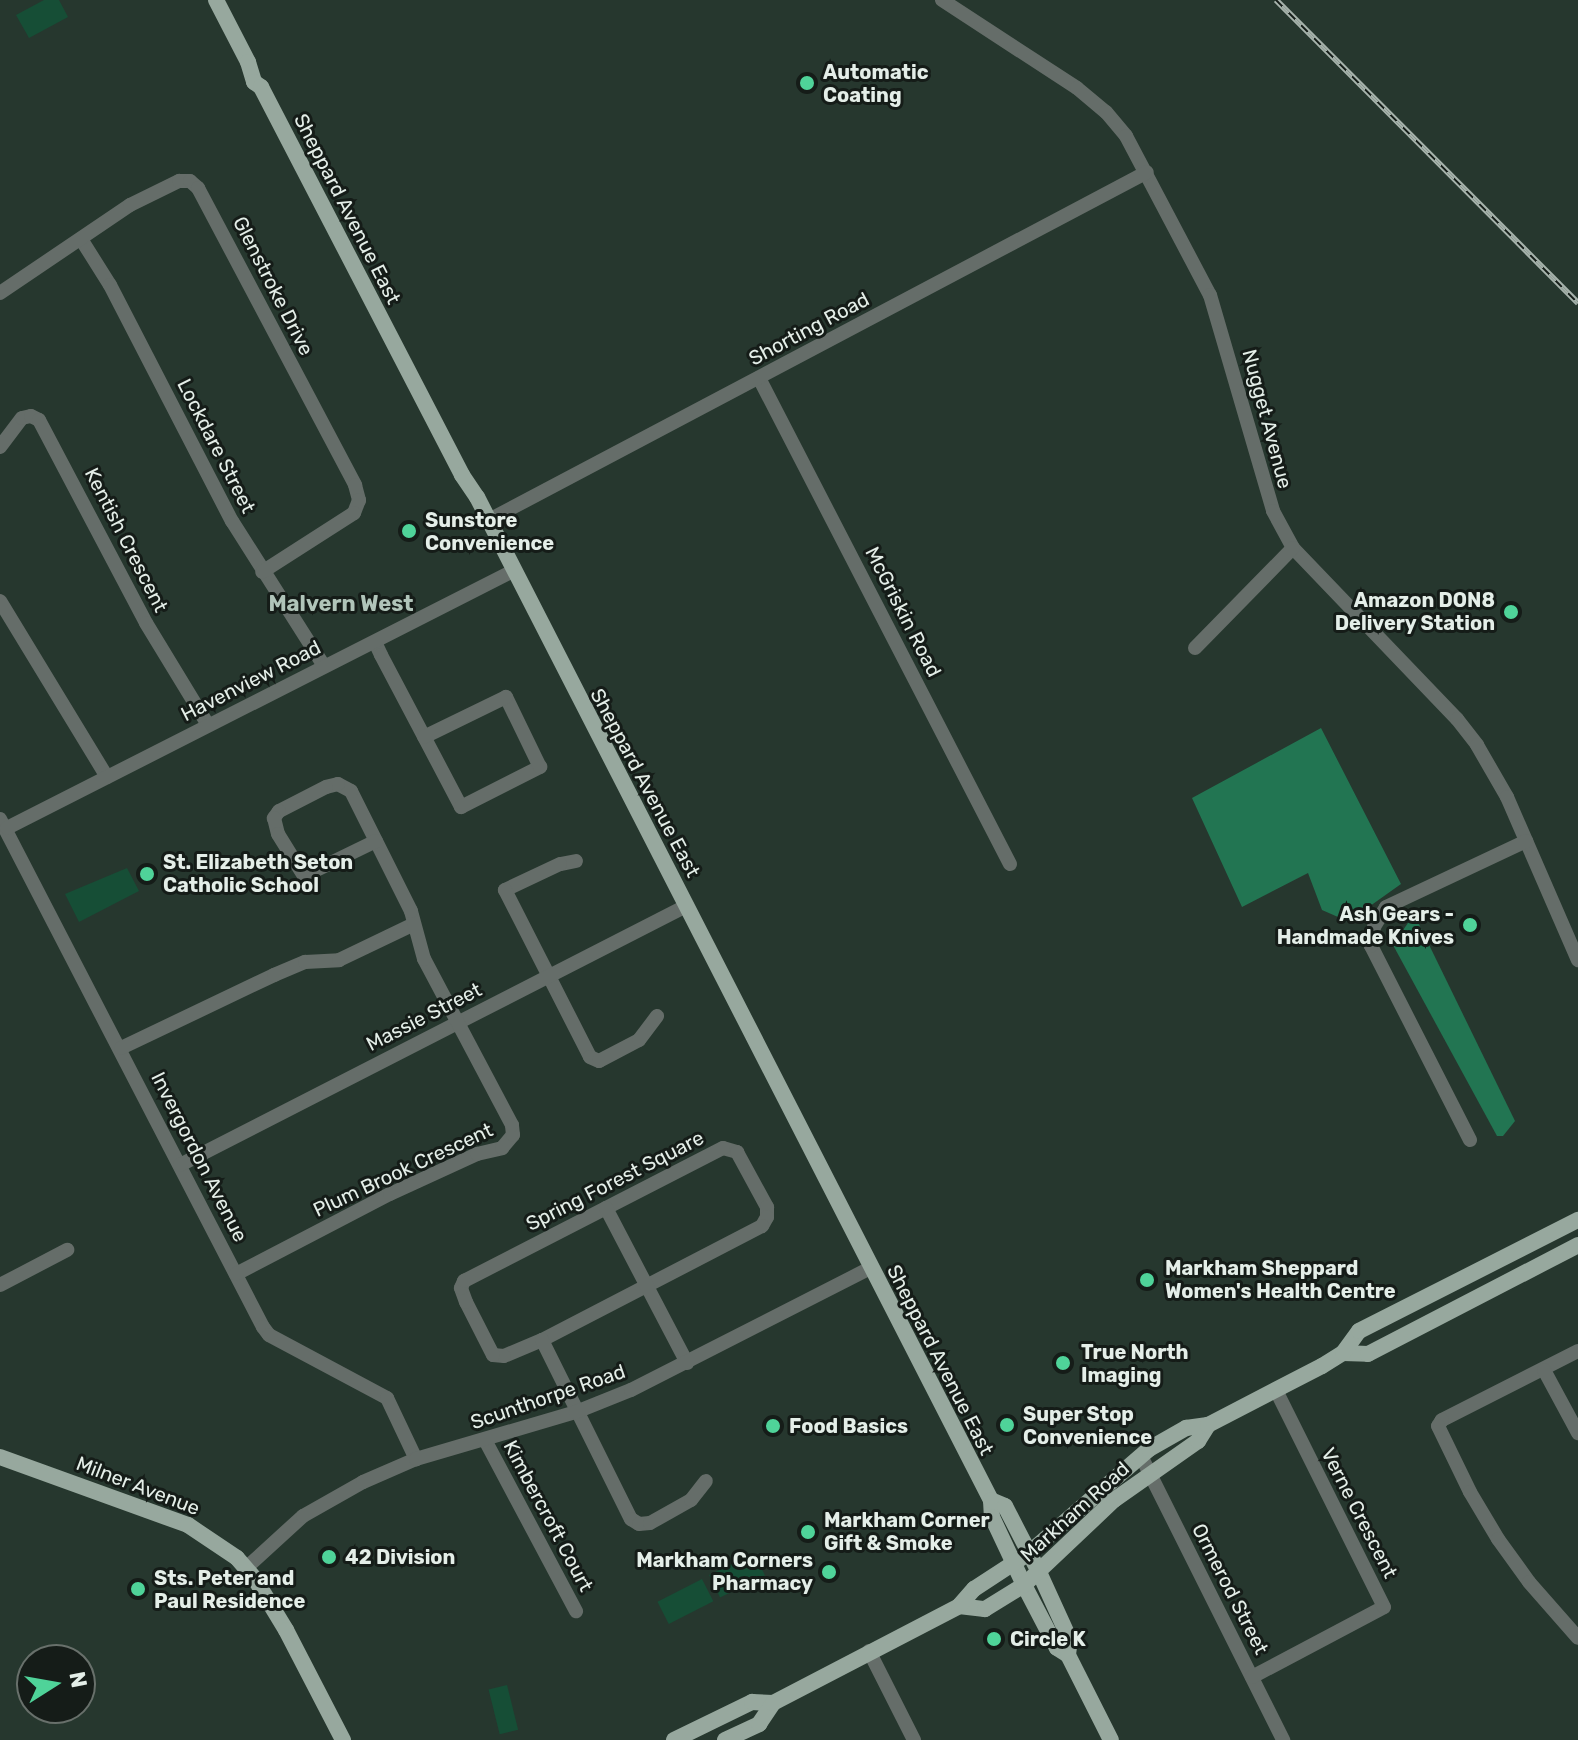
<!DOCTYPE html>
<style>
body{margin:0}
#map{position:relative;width:1578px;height:1740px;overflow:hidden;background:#26372e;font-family:Rubik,sans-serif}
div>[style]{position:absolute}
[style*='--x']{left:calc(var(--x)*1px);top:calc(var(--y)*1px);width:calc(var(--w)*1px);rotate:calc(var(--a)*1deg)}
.green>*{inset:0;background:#164e36;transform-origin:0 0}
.forest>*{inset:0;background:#227552}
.minor>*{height:14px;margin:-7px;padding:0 7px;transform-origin:7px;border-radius:7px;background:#656d69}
.major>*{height:16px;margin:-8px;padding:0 8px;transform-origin:8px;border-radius:8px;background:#97a89e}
.rail>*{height:6px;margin-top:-3px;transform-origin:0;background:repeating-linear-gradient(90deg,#151c18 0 9px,#a7b3ac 0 18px);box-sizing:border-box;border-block:2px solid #a7b3ac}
.dots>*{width:22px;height:22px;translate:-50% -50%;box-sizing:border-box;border:4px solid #151c18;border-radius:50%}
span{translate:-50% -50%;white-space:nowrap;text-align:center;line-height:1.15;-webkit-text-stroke:6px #151c18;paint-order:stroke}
.poi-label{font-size:20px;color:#e4eee8;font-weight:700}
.left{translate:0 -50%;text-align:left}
.right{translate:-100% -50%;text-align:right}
.street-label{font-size:20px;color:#e4eee8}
.neighbourhood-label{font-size:22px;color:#b0c4b9;font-weight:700}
.north{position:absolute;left:16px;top:1644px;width:80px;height:80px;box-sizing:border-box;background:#151c18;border:2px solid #68706b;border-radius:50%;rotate:79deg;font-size:22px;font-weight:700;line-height:32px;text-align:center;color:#e4eee8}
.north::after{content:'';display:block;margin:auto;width:28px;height:36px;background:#4fd399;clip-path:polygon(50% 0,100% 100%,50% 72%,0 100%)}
</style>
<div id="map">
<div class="green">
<i style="clip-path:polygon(44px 0,59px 0,68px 17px,29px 38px,16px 15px)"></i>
<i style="clip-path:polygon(127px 868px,139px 891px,79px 922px,65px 894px)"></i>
<i style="left:754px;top:1553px;width:25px;height:50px;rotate:64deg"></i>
<i style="left:702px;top:1579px;width:25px;height:50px;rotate:63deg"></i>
<i style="left:507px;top:1685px;width:46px;height:19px;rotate:76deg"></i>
</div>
<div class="forest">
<i style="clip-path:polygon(1321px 728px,1401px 884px,1363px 911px,1338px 917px,1322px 910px,1308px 873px,1242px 907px,1192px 798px)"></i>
<i style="clip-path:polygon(1414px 914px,1515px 1121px,1503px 1136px,1497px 1136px,1393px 945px)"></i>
</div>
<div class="minor">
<i style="--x:942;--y:0;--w:161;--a:33.1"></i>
<i style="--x:1077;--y:88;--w:38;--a:40"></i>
<i style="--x:1106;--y:112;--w:31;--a:50"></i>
<i style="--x:1126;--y:136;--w:180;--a:62.2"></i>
<i style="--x:1210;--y:295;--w:225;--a:73.7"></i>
<i style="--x:1273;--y:511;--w:42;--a:61.6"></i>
<i style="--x:1293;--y:548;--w:237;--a:46.2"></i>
<i style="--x:1457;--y:719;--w:33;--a:52"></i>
<i style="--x:1477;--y:745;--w:60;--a:60"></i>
<i style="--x:1507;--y:797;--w:178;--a:66.5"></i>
<i style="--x:81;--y:239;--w:54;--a:57.8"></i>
<i style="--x:110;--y:285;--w:266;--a:62.7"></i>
<i style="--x:232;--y:521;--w:172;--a:57.6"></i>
<i style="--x:0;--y:293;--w:157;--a:-34.1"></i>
<i style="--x:130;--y:205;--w:55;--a:-26.1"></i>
<i style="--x:179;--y:181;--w:11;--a:0"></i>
<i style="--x:190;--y:181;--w:11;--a:41"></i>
<i style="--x:198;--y:188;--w:336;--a:62.1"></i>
<i style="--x:355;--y:485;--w:16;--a:75"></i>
<i style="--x:359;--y:500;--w:14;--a:111"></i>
<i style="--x:354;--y:513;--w:109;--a:147.3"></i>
<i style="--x:759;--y:378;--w:547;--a:62.69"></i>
<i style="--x:0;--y:447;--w:36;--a:-53"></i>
<i style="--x:22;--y:418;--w:9;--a:-13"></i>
<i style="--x:31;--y:416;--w:9;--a:27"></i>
<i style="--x:39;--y:420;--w:229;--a:62.2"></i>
<i style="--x:146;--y:623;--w:119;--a:58.7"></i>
<i style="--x:489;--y:520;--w:744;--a:-27.87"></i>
<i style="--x:0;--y:601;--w:206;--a:58.7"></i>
<i style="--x:375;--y:642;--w:14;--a:65"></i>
<i style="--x:381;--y:655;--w:172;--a:62.2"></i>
<i style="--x:461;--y:807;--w:89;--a:-26.9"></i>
<i style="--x:540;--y:767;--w:78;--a:-115.9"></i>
<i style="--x:506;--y:697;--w:91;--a:154"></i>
<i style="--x:1195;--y:648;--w:140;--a:-45.6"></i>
<i style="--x:0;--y:819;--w:572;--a:62.63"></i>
<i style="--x:263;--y:1327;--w:10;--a:53"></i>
<i style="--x:269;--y:1335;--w:134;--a:28.1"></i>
<i style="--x:387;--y:1398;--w:68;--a:64.6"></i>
<i style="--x:7;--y:828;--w:568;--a:-26.93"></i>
<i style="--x:576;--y:861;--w:16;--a:169"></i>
<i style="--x:560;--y:864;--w:61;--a:154.7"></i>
<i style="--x:505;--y:890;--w:187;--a:63"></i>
<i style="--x:590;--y:1057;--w:10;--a:24"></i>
<i style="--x:599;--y:1061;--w:45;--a:-27.7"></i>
<i style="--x:639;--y:1040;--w:30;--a:-53"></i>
<i style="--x:121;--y:1048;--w:170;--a:-25.5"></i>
<i style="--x:274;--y:975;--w:34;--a:-23"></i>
<i style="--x:305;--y:962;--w:34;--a:-3"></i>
<i style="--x:339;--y:960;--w:83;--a:-25.6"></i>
<i style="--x:1470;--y:1140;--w:218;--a:-117"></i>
<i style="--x:1371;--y:946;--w:19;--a:-81"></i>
<i style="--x:1374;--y:927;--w:23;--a:-59"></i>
<i style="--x:1386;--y:907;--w:155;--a:-25.2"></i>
<i style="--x:723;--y:1148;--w:15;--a:16"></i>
<i style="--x:737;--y:1152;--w:63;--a:61.4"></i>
<i style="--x:767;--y:1207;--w:10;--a:90"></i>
<i style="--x:767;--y:1217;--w:10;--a:119"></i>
<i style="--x:762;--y:1226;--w:248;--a:152.6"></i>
<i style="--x:542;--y:1340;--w:41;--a:157.2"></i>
<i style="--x:504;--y:1356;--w:11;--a:-175"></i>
<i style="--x:493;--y:1355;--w:59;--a:-117"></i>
<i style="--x:466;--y:1302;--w:15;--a:-110"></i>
<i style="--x:461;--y:1288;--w:8;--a:-67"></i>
<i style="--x:464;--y:1281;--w:291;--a:-27.2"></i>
<i style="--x:180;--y:1165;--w:568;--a:-27.11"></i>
<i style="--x:606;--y:1208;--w:175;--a:62.4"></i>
<i style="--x:236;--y:1274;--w:174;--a:-27.5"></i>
<i style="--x:390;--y:1194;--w:96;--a:-24.7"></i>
<i style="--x:477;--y:1154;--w:26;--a:-13"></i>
<i style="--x:502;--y:1148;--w:17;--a:-50"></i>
<i style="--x:513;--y:1135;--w:10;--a:-96"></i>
<i style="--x:512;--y:1125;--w:188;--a:-117.9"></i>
<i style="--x:424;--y:959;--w:50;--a:-105.2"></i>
<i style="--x:411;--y:911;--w:134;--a:-116.6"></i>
<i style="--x:351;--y:791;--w:15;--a:-152"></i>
<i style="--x:338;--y:784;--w:12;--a:166"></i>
<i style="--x:326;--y:787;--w:53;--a:152.9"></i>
<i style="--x:279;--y:811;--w:9;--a:126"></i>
<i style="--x:274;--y:818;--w:16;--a:76"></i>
<i style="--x:278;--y:834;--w:49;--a:58.2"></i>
<i style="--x:304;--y:876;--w:80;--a:-25.9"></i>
<i style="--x:0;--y:1285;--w:76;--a:-27.6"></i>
<i style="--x:542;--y:1340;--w:200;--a:63.6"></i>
<i style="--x:631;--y:1519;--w:9;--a:32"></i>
<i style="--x:639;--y:1524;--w:11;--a:-5"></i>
<i style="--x:650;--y:1523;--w:47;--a:-29.3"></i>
<i style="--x:691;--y:1500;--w:24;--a:-52"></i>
<i style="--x:1578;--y:1351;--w:153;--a:153.1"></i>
<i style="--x:1442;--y:1420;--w:7;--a:124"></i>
<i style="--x:1438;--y:1426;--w:73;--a:64.1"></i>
<i style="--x:1470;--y:1492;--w:55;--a:59.2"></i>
<i style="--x:1498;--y:1539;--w:53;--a:54.2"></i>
<i style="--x:1529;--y:1582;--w:74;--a:48.8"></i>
<i style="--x:1544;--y:1370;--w:72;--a:61.6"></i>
<i style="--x:485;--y:1440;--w:194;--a:62"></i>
<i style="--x:1141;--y:1456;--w:318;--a:63.4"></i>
<i style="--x:246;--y:1568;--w:77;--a:-42.4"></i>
<i style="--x:303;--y:1516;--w:69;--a:-29.5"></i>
<i style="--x:363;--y:1482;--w:58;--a:-23.5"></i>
<i style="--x:416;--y:1459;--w:167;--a:-16.4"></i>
<i style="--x:576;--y:1412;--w:59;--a:-21.8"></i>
<i style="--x:631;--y:1390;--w:268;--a:-27"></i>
<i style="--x:869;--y:1651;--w:100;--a:63.2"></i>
<i style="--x:1252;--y:1677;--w:149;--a:-27.9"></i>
<i style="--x:1384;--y:1607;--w:242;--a:-116.5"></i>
</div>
<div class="major">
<i style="--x:216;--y:0;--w:70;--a:62.7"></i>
<i style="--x:248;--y:62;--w:21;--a:73"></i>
<i style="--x:254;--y:82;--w:9;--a:36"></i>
<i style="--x:261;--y:87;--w:437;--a:62.6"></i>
<i style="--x:462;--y:475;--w:27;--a:56"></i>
<i style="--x:477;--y:497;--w:1127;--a:62.87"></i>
<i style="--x:991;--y:1500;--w:17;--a:87"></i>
<i style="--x:992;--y:1517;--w:75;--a:64.8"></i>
<i style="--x:1024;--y:1585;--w:71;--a:62.4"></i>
<i style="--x:1057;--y:1648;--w:13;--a:32"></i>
<i style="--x:1068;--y:1655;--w:95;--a:63.2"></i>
<i style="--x:1343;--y:1353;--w:25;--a:2"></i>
<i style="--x:1368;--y:1354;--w:237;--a:-27.4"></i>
<i style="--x:0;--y:1457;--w:200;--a:19.9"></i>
<i style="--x:188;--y:1525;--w:59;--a:34"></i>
<i style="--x:237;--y:1558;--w:28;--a:49"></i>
<i style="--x:255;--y:1579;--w:60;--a:58.7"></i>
<i style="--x:286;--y:1630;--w:124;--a:62.6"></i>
<i style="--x:991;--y:1500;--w:15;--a:23"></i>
<i style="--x:1005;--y:1506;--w:74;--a:62.7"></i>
<i style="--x:1039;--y:1572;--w:75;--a:65.5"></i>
<i style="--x:1070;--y:1640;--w:15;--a:98"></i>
<i style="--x:959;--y:1606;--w:26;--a:7"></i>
<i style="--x:985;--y:1609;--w:46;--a:-31.6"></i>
<i style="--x:1024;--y:1585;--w:124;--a:-43.4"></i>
<i style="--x:1114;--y:1500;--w:103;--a:-35.1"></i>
<i style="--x:1198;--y:1441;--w:19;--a:-58"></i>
<i style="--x:674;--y:1740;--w:87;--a:-26"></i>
<i style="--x:752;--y:1702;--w:21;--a:3"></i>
<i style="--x:725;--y:1740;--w:38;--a:-25"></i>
<i style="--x:759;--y:1724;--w:25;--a:-56"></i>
<i style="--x:773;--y:1703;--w:210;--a:-27.5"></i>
<i style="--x:959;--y:1606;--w:23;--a:-49"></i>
<i style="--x:974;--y:1589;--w:66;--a:-33.2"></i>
<i style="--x:1029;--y:1553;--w:159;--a:-40.9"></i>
<i style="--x:1149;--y:1449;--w:43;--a:-29.6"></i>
<i style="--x:1186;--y:1428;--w:22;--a:-8"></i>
<i style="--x:1208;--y:1425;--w:128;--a:-27.4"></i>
<i style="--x:1322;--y:1366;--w:25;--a:-32"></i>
<i style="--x:1343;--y:1353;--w:27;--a:-54"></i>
<i style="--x:1359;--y:1331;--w:246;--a:-26.9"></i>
</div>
<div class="rail">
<i style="--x:1276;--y:0;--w:428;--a:45.1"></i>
</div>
<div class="dots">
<i style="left:807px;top:83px;background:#4fd399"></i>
<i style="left:409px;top:531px;background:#4fd399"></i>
<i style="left:1511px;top:612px;background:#4fd399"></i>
<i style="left:147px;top:874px;background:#4fd399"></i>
<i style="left:1470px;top:925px;background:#4fd399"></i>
<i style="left:1147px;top:1280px;background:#4fd399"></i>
<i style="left:1063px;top:1363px;background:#4fd399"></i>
<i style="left:1007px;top:1425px;background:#4fd399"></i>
<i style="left:773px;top:1426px;background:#4fd399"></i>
<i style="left:808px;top:1532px;background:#4fd399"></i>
<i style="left:329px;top:1557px;background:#4fd399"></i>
<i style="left:829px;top:1572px;background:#4fd399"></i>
<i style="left:138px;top:1589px;background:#4fd399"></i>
<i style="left:994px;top:1639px;background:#4fd399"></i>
</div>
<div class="poi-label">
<span class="left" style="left:823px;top:84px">Automatic<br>Coating</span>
<span class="left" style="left:425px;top:532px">Sunstore<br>Convenience</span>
<span class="right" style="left:1495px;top:612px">Amazon DON8<br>Delivery Station</span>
<span class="left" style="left:163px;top:874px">St. Elizabeth Seton<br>Catholic School</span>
<span class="right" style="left:1454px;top:926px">Ash Gears -<br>Handmade Knives</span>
<span class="left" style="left:1165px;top:1280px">Markham Sheppard<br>Women's Health Centre</span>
<span class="left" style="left:1081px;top:1364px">True North<br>Imaging</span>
<span class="left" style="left:1023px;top:1426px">Super Stop<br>Convenience</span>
<span class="left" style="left:789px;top:1426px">Food Basics</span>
<span class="left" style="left:824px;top:1532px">Markham Corner<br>Gift &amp; Smoke</span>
<span class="left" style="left:345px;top:1557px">42 Division</span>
<span class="right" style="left:813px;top:1572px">Markham Corners<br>Pharmacy</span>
<span class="left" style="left:154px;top:1590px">Sts. Peter and<br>Paul Residence</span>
<span class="left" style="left:1010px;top:1639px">Circle K</span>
</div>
<div class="street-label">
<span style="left:347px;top:209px;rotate:63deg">Sheppard Avenue East</span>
<span style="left:273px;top:286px;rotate:63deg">Glenstroke Drive</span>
<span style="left:809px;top:329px;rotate:-28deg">Shorting Road</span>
<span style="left:1267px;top:419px;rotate:75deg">Nugget Avenue</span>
<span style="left:216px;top:446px;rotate:63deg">Lockdare Street</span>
<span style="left:126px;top:540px;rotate:63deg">Kentish Crescent</span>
<span style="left:903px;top:612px;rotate:63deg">McGriskin Road</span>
<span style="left:251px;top:681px;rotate:-27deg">Havenview Road</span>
<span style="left:645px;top:783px;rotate:62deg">Sheppard Avenue East</span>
<span style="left:424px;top:1017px;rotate:-27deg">Massie Street</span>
<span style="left:199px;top:1157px;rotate:63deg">Invergordon Avenue</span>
<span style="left:403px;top:1170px;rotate:-25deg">Plum Brook Crescent</span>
<span style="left:615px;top:1181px;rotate:-27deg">Spring Forest Square</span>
<span style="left:940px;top:1360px;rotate:63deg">Sheppard Avenue East</span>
<span style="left:548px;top:1397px;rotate:-19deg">Scunthorpe Road</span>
<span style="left:138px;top:1486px;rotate:21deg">Milner Avenue</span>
<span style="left:1075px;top:1512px;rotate:-42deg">Markham Road</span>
<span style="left:1359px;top:1513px;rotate:63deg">Verne Crescent</span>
<span style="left:548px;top:1516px;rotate:62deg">Kimbercroft Court</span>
<span style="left:1230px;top:1589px;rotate:63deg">Ormerod Street</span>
</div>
<div class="neighbourhood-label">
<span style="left:341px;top:604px">Malvern West</span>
</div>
<div class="north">N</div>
</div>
